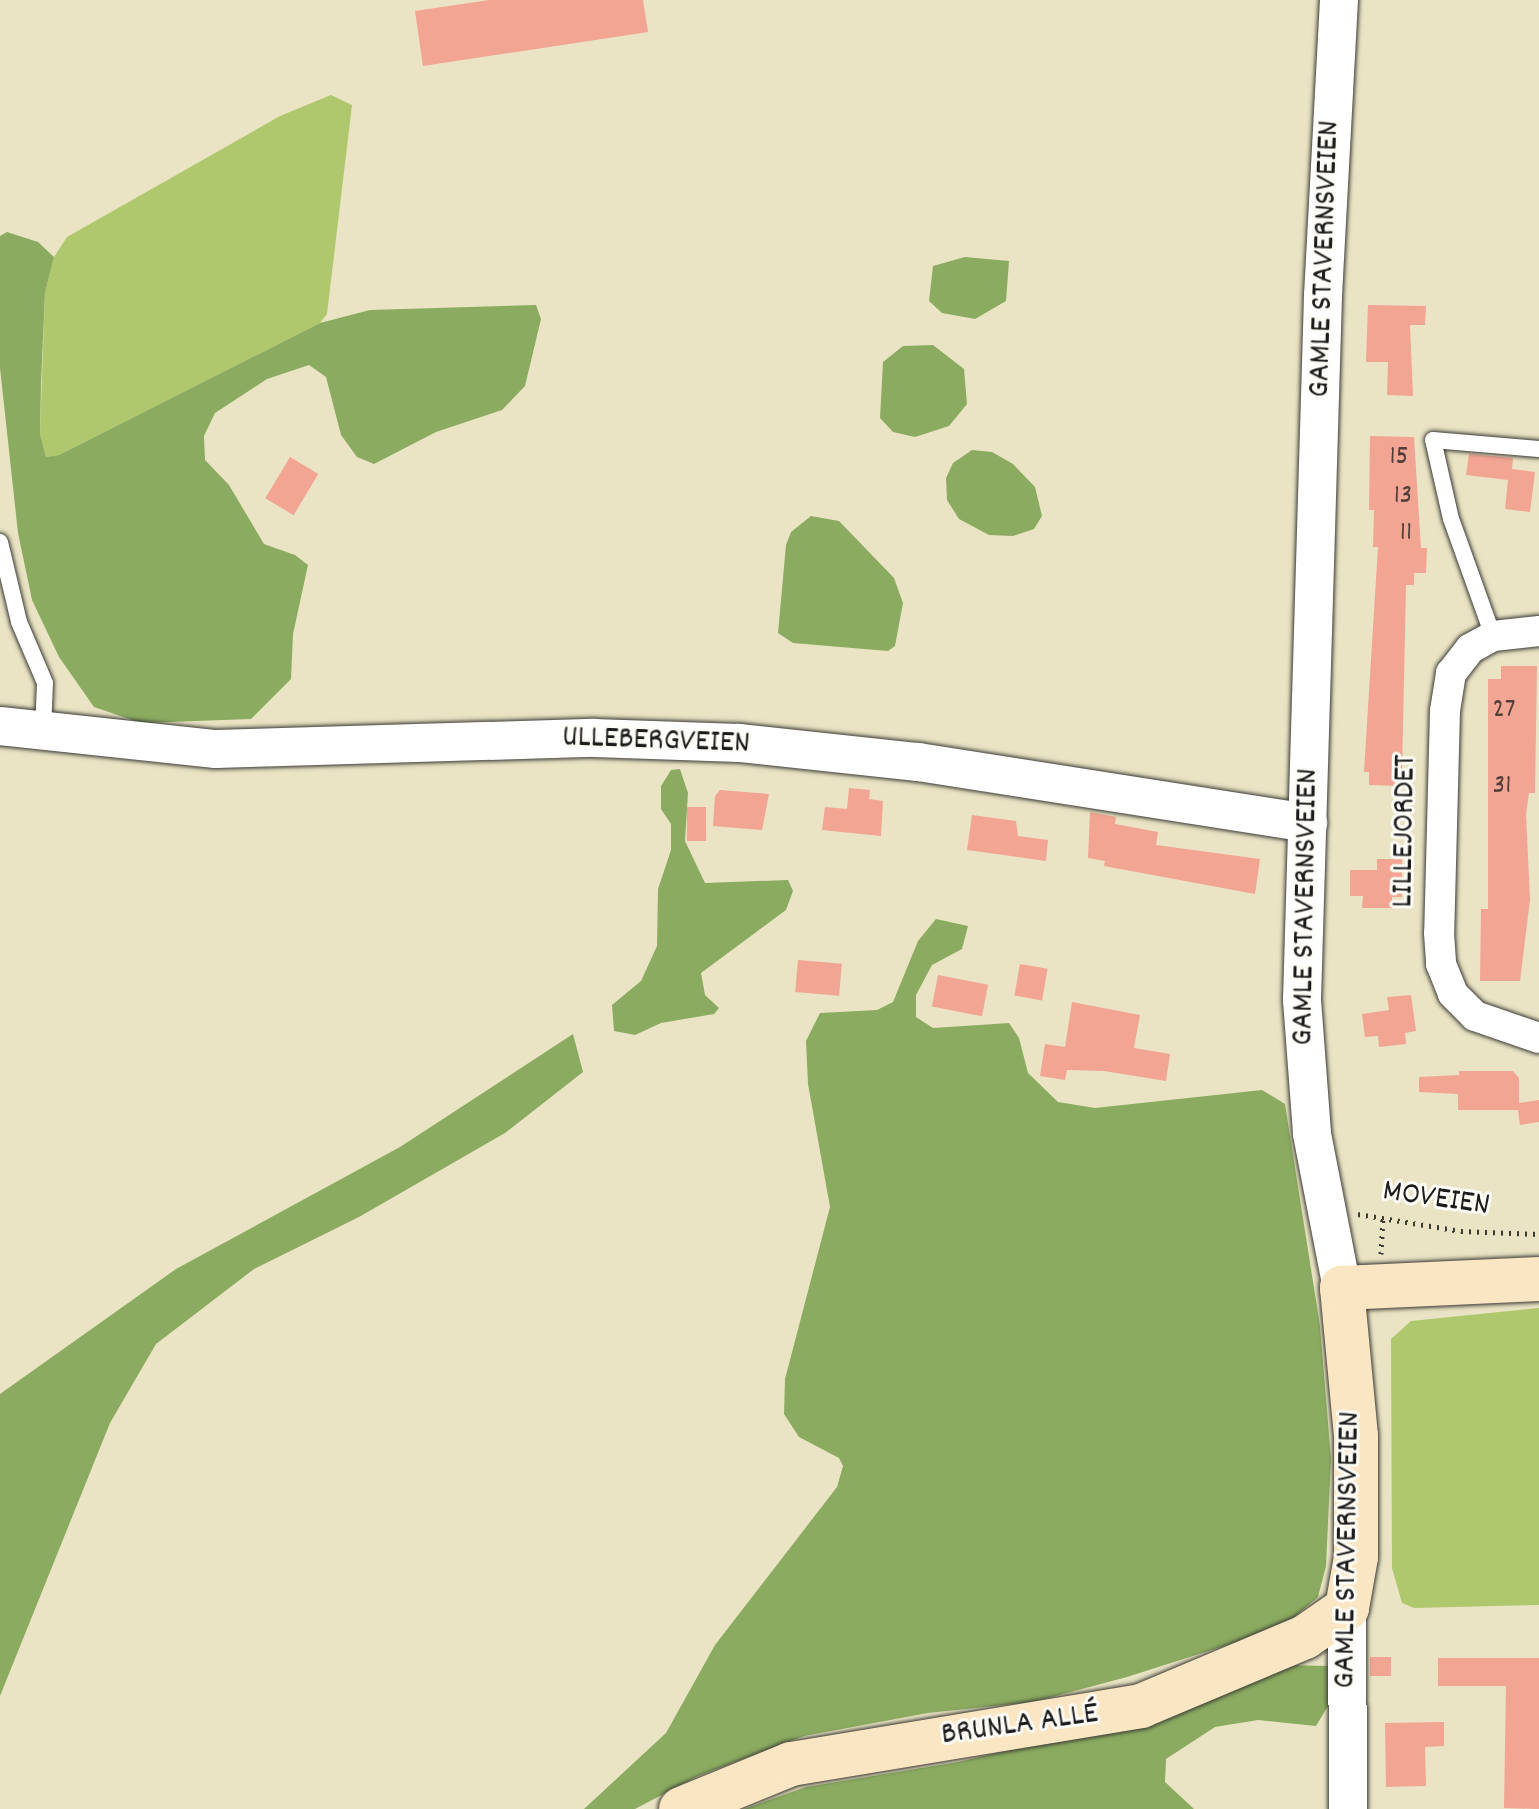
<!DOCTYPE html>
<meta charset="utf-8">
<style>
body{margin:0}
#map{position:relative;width:1539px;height:1809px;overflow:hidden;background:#eae4c4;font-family:Dekko,sans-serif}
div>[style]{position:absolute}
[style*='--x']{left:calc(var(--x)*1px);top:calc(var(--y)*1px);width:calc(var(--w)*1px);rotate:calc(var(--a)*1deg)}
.green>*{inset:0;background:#afc86d}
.forest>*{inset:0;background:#8bac60}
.building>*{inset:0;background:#f1a592;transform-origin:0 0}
.path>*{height:5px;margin-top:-2.5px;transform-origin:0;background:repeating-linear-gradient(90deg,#3b3a35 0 2px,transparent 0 8px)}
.roads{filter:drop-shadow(0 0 2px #3b3a35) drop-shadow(0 0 2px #3b3a35)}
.service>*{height:16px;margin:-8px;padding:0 8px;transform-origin:8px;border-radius:8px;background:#fff}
.minor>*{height:30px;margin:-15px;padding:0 15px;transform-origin:15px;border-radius:15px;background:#fff}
.tertiary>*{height:38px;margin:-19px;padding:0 19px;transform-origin:19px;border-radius:19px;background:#fff}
.secondary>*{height:44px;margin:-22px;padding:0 22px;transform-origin:22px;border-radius:22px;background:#fbe6c3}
span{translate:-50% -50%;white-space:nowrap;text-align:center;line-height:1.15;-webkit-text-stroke:6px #fdfcf7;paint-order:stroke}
.number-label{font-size:28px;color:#513e3a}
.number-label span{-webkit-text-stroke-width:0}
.street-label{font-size:32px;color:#1c1c1c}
</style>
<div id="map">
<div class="green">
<i style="clip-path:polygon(331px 95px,352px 105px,327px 314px,320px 323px,59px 455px,46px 457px,40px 434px,45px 293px,54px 257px,67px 237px,280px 116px)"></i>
<i style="clip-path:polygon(1539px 1308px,1539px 1605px,1414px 1608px,1402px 1603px,1392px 1568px,1391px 1339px,1411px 1321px)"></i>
</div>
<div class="forest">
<i style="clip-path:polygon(7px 232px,38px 242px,54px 257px,45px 293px,41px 384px,40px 434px,46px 457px,59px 455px,320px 323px,370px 310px,536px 305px,541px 319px,525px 386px,502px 410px,436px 432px,374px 464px,357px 457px,341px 435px,326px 377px,309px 365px,267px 379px,215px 413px,204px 436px,205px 460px,229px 485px,264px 544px,295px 555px,308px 565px,293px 634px,291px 679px,251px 719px,141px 723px,94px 707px,59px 657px,32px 600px,18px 533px,0 368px,0 236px)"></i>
<i style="clip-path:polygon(965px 257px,1009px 261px,1006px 301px,975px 319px,942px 313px,929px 301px,933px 266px)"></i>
<i style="clip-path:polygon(933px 345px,964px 369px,967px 404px,949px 426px,915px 437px,893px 432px,880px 418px,883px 362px,903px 346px)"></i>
<i style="clip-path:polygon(972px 450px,992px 452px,1013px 464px,1035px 487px,1042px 516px,1034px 529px,1013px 536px,989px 535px,959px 519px,947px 500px,946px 478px,953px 463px)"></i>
<i style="clip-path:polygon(811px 516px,839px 521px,894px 578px,903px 603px,895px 646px,888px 651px,793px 643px,778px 633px,786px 545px,791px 532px)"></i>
<i style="clip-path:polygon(680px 769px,688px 793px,685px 841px,705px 883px,788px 880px,793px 891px,786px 910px,701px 973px,705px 995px,719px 1008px,714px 1014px,661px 1023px,635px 1035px,614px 1031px,612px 1005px,641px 981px,657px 946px,658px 889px,671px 850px,671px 824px,661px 809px,661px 786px,671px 770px)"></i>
<i style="clip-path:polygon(936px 919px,968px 926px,962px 949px,932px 965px,916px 995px,916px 1017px,933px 1028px,1009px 1023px,1019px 1038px,1028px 1073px,1058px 1102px,1095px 1108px,1262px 1090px,1285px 1104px,1320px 1326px,1331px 1459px,1326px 1566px,1318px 1597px,1293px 1618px,1243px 1640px,1127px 1677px,1033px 1702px,928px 1713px,804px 1736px,698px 1776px,635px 1809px,584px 1809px,666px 1733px,715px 1645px,837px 1487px,843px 1466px,839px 1458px,799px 1437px,784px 1414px,785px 1379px,830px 1207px,808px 1084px,806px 1041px,820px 1013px,877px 1010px,893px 1002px,918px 941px)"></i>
<i style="clip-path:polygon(573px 1034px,583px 1072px,505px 1133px,359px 1217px,254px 1269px,156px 1344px,110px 1423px,0 1696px,0 1394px,176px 1269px,400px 1147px)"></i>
<i style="clip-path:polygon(1286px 1665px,1328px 1666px,1337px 1691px,1316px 1726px,1258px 1720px,1215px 1727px,1166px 1759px,1165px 1782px,1194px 1809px,744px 1809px,806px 1787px,958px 1762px,1133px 1721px)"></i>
</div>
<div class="building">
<i style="clip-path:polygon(489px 0,643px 0,648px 32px,423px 66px,415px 11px)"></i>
<i style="clip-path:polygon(1368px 305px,1426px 306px,1425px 325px,1410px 325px,1413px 396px,1387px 395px,1388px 362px,1366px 362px)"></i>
<i style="clip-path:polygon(1370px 436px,1414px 437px,1421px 548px,1427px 548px,1426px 573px,1414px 573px,1414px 585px,1406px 585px,1402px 773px,1398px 773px,1398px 786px,1369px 785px,1369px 772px,1364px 772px,1378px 547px,1373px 547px,1374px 510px,1369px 510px)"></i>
<i style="clip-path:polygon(1469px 454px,1513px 458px,1512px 469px,1535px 472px,1530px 512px,1505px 509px,1508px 480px,1466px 475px)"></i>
<i style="left:290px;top:457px;width:33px;height:48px;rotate:31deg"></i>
<i style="clip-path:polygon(1501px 666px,1537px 666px,1535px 793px,1529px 793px,1526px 814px,1530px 900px,1520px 981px,1480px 981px,1481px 909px,1488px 909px,1488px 679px,1501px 679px)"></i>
<i style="clip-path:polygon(849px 788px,870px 790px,869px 799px,883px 801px,881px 836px,822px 830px,825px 807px,847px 809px)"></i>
<i style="clip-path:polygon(720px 790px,769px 794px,762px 830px,713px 826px,715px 796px)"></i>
<i style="left:687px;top:807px;width:19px;height:34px"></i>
<i style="clip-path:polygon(1090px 812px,1116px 817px,1115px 824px,1158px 832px,1156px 845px,1260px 859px,1255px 894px,1104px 866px,1105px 861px,1088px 858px)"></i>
<i style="clip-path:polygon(972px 815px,1016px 821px,1018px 836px,1048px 840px,1046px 861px,967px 850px)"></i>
<i style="clip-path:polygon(1377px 859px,1402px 859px,1402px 897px,1392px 897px,1392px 908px,1362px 908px,1363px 896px,1350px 896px,1350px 870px,1377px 870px)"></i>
<i style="left:798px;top:960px;width:44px;height:32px;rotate:5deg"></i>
<i style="left:1020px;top:964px;width:28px;height:32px;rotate:10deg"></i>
<i style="left:938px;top:975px;width:51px;height:32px;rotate:11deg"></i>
<i style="clip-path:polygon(1411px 995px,1416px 1031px,1405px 1033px,1406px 1044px,1379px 1047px,1378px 1036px,1365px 1037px,1362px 1014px,1389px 1010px,1387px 997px)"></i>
<i style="clip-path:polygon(1072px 1002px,1140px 1015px,1134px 1048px,1170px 1054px,1166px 1081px,1104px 1071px,1067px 1070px,1065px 1080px,1040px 1076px,1045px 1044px,1065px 1047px)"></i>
<i style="clip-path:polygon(1459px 1071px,1513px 1071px,1519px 1078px,1519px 1103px,1539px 1100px,1539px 1122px,1520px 1125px,1518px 1110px,1458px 1110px,1458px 1094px,1419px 1092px,1419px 1077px,1459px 1075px)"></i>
<i style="left:1370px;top:1657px;width:21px;height:19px"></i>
<i style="clip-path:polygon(1438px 1658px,1539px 1658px,1539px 1809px,1504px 1808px,1506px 1686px,1438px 1686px)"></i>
<i style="clip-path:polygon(1444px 1722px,1444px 1746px,1425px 1747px,1426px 1786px,1386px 1787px,1385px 1723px)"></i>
</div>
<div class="path">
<i style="--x:1358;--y:1214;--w:104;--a:9.4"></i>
<i style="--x:1461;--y:1231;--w:78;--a:2.2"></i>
<i style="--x:1381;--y:1254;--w:37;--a:-87"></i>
</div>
<div class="roads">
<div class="service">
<i style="--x:0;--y:542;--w:82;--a:76.6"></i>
<i style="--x:19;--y:622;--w:66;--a:66.9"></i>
<i style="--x:45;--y:683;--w:48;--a:92.4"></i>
<i style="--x:1493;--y:636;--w:124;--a:-109.7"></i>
<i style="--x:1451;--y:519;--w:81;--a:-102.8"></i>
<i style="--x:1433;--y:440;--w:106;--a:4.9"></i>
</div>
<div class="minor">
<i style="--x:1539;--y:631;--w:46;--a:173.8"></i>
<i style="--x:1493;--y:636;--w:26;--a:151"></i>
<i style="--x:1470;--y:649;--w:31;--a:128"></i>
<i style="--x:1451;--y:673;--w:38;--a:99"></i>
<i style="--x:1445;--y:711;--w:222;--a:91.5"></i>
<i style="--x:1439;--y:933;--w:31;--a:86"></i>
<i style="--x:1441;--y:964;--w:32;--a:68"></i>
<i style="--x:1453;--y:994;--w:31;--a:45"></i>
<i style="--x:1475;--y:1016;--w:68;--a:19"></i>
</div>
<div class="tertiary">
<i style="--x:1339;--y:0;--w:296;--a:93.1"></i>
<i style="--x:1323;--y:296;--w:704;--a:91.71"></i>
<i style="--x:1302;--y:1000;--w:134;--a:85.7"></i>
<i style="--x:1312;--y:1134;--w:157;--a:79"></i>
<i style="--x:0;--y:726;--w:217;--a:6.1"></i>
<i style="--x:216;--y:749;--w:378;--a:-1.7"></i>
<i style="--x:594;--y:738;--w:145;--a:2"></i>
<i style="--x:739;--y:743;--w:180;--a:6.1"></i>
<i style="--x:918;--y:762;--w:395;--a:8.9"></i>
<i style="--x:1347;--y:1608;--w:201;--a:89.7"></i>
</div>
<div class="secondary">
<i style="--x:681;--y:1809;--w:119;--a:-22.2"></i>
<i style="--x:791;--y:1764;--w:355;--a:-9.4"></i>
<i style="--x:1141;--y:1706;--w:178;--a:-22.8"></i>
<i style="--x:1305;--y:1637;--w:51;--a:-34.6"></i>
<i style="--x:1347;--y:1608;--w:52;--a:-80"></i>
<i style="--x:1356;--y:1557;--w:121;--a:-90"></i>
<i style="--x:1356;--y:1436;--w:149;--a:-95.4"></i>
<i style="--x:1342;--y:1288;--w:197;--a:-2.6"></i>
</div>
</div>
<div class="number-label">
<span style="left:1399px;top:458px">15</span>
<span style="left:1403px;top:497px">13</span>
<span style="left:1406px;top:534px">11</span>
<span style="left:1504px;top:711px">27</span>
<span style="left:1502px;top:787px">31</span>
</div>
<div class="street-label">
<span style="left:1326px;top:259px;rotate:-88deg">GAMLE STAVERNSVEIEN</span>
<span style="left:656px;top:742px;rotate:2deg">ULLEBERGVEIEN</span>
<span style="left:1406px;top:831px;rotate:-89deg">LILLEJORDET</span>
<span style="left:1307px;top:907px;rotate:-89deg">GAMLE STAVERNSVEIEN</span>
<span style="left:1436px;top:1200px;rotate:8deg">MOVEIEN</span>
<span style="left:1349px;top:1550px;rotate:-89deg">GAMLE STAVERNSVEIEN</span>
<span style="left:1020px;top:1726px;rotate:-8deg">BRUNLA ALLÉ</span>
</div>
</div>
